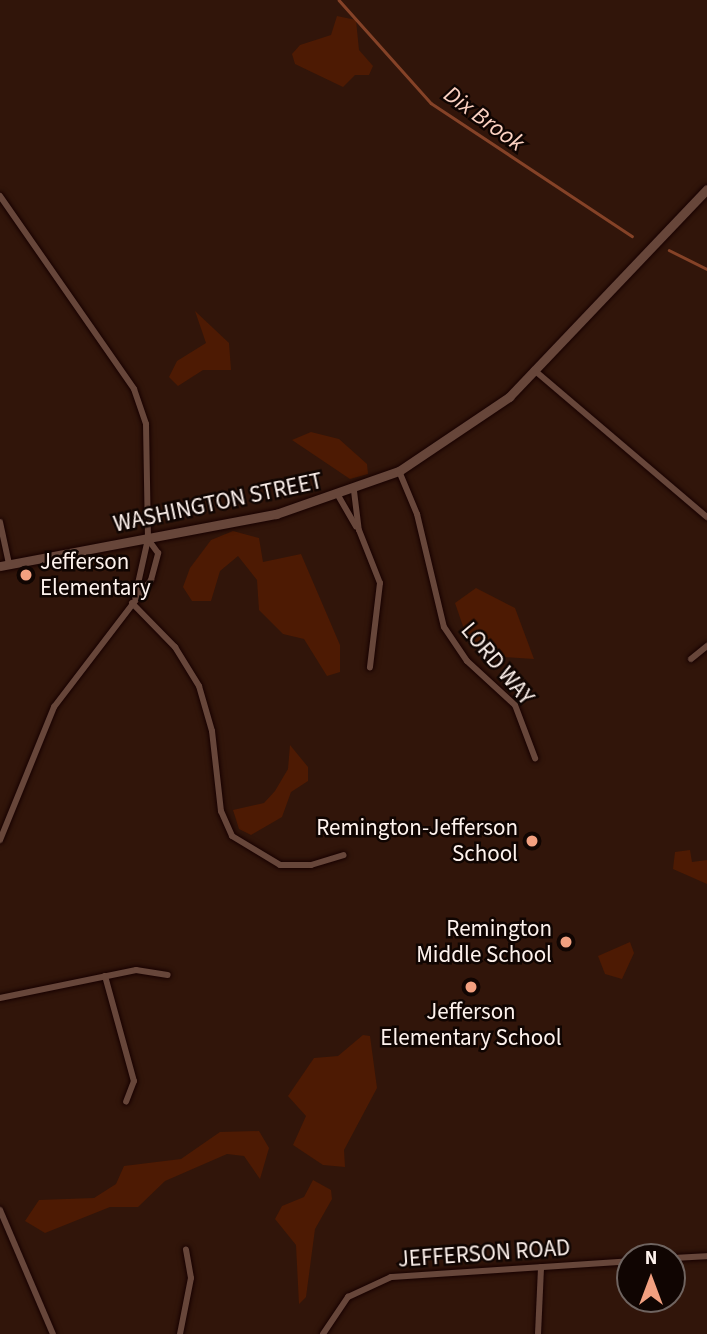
<!DOCTYPE html>
<style>
body{margin:0}
#map{position:relative;width:707px;height:1334px;overflow:hidden;background:#31150a;font-family:"Source Sans 3",sans-serif}
div>[style]{position:absolute}
[style*='--x']{left:calc(var(--x)*1px);top:calc(var(--y)*1px);width:calc(var(--w)*1px);rotate:calc(var(--a)*1deg)}
.green>*{inset:0;background:#4d1a03}
.stream>*{height:2.5px;margin:-1.25px;padding:0 1.25px;transform-origin:1.25px;border-radius:1.25px;background:#854227}
.roads{filter:drop-shadow(0 0 2px #170100) drop-shadow(0 0 2px #170100)}
.street>*{height:6px;margin:-3px;padding:0 3px;transform-origin:3px;border-radius:3px;background:#67463a}
.secondary>*{height:9px;margin:-4.5px;padding:0 4.5px;transform-origin:4.5px;border-radius:4.5px;background:#67463a}
.dots>*{width:19px;height:19px;translate:-50% -50%;box-sizing:border-box;border:4px solid #100502;border-radius:50%}
span{translate:-50% -50%;white-space:nowrap;text-align:center;line-height:1.15;-webkit-text-stroke:5px #100502;paint-order:stroke}
.street-label{font-size:23px;color:#fef2ed}
.poi-label{font-size:23px;color:#fef2ed}
.left{translate:0 -50%;text-align:left}
.right{translate:-100% -50%;text-align:right}
.water-label{font-size:24px;color:#fcd2c2;font-style:italic}
.north{position:absolute;left:616px;top:1243px;width:70px;height:70px;box-sizing:border-box;background:#100502;border:2px solid #6f6460;border-radius:50%;rotate:0deg;font-size:19px;font-weight:700;line-height:28px;text-align:center;color:#fef2ed}
.north::after{content:'';display:block;margin:auto;width:24px;height:32px;background:#f2a080;clip-path:polygon(50% 0,100% 100%,50% 72%,0 100%)}
</style>
<div id="map">
<div class="green">
<i style="clip-path:polygon(337px 16px,356px 20px,359px 50px,373px 66px,369px 75px,355px 75px,343px 87px,295px 64px,292px 54px,300px 45px,331px 35px)"></i>
<i style="clip-path:polygon(195px 311px,229px 343px,231px 370px,203px 370px,178px 386px,169px 377px,177px 361px,206px 343px)"></i>
<i style="clip-path:polygon(311px 432px,339px 439px,367px 464px,368px 474px,350px 479px,292px 440px)"></i>
<i style="clip-path:polygon(233px 531px,259px 538px,263px 562px,301px 554px,340px 645px,340px 672px,327px 676px,304px 639px,283px 634px,259px 610px,257px 580px,238px 556px,220px 571px,211px 601px,192px 601px,183px 587px,190px 568px,211px 540px)"></i>
<i style="clip-path:polygon(476px 588px,515px 608px,534px 659px,489px 656px,465px 632px,455px 603px)"></i>
<i style="clip-path:polygon(290px 745px,308px 767px,308px 781px,291px 792px,282px 817px,251px 835px,239px 829px,233px 810px,264px 803px,275px 791px,288px 769px)"></i>
<i style="clip-path:polygon(675px 852px,690px 850px,692px 862px,707px 860px,707px 884px,673px 869px)"></i>
<i style="clip-path:polygon(630px 942px,634px 953px,622px 979px,605px 974px,598px 956px)"></i>
<i style="clip-path:polygon(363px 1035px,370px 1036px,377px 1088px,344px 1150px,345px 1167px,323px 1165px,293px 1145px,306px 1116px,288px 1096px,314px 1058px,338px 1056px)"></i>
<i style="clip-path:polygon(259px 1131px,269px 1148px,260px 1179px,244px 1156px,227px 1154px,165px 1181px,138px 1207px,110px 1207px,45px 1233px,25px 1221px,39px 1200px,94px 1198px,116px 1184px,124px 1166px,181px 1159px,220px 1132px)"></i>
<i style="clip-path:polygon(313px 1180px,331px 1190px,332px 1199px,315px 1229px,306px 1297px,299px 1304px,296px 1245px,275px 1219px,282px 1206px,304px 1197px)"></i>
</div>
<div class="stream">
<i style="--x:339;--y:0;--w:138;--a:48.2"></i>
<i style="--x:431;--y:103;--w:241;--a:33.5"></i>
<i style="--x:669;--y:250;--w:42;--a:26.6"></i>
</div>
<div class="roads">
<div class="street">
<i style="--x:0;--y:196;--w:235;--a:55.2"></i>
<i style="--x:134;--y:389;--w:37;--a:71"></i>
<i style="--x:146;--y:424;--w:115;--a:89"></i>
<i style="--x:534;--y:370;--w:227;--a:40.4"></i>
<i style="--x:399;--y:471;--w:47;--a:67.3"></i>
<i style="--x:417;--y:514;--w:116;--a:76.6"></i>
<i style="--x:444;--y:627;--w:41;--a:55.9"></i>
<i style="--x:467;--y:661;--w:65;--a:42.5"></i>
<i style="--x:515;--y:705;--w:57;--a:69.3"></i>
<i style="--x:354;--y:491;--w:39;--a:83"></i>
<i style="--x:359;--y:530;--w:57;--a:68.4"></i>
<i style="--x:380;--y:583;--w:85;--a:96.8"></i>
<i style="--x:339;--y:497;--w:34;--a:60"></i>
<i style="--x:0;--y:522;--w:43;--a:77.9"></i>
<i style="--x:135;--y:597;--w:59;--a:-77.4"></i>
<i style="--x:132;--y:603;--w:62;--a:45.7"></i>
<i style="--x:175;--y:647;--w:46;--a:58.4"></i>
<i style="--x:199;--y:686;--w:47;--a:73.9"></i>
<i style="--x:212;--y:731;--w:81;--a:83.6"></i>
<i style="--x:221;--y:811;--w:27;--a:66"></i>
<i style="--x:232;--y:836;--w:56;--a:31.1"></i>
<i style="--x:280;--y:865;--w:31;--a:0"></i>
<i style="--x:311;--y:865;--w:34;--a:-17"></i>
<i style="--x:691;--y:659;--w:21;--a:-39"></i>
<i style="--x:0;--y:840;--w:144;--a:-67.9"></i>
<i style="--x:54;--y:707;--w:160;--a:-52.6"></i>
<i style="--x:151;--y:580;--w:28;--a:-75"></i>
<i style="--x:158;--y:553;--w:17;--a:-126"></i>
<i style="--x:105;--y:976;--w:109;--a:74.6"></i>
<i style="--x:134;--y:1081;--w:22;--a:111"></i>
<i style="--x:0;--y:998;--w:139;--a:-11.6"></i>
<i style="--x:136;--y:970;--w:32;--a:9"></i>
<i style="--x:0;--y:1210;--w:135;--a:66.9"></i>
<i style="--x:672;--y:1258;--w:35;--a:-3"></i>
<i style="--x:180;--y:1334;--w:57;--a:-78.9"></i>
<i style="--x:191;--y:1278;--w:29;--a:-100"></i>
<i style="--x:323;--y:1334;--w:45;--a:-56"></i>
<i style="--x:348;--y:1297;--w:47;--a:-24.9"></i>
<i style="--x:391;--y:1277;--w:240;--a:-3.8"></i>
<i style="--x:538;--y:1334;--w:67;--a:-87.4"></i>
</div>
<div class="secondary">
<i style="--x:0;--y:566;--w:281;--a:-10.7"></i>
<i style="--x:276;--y:514;--w:130;--a:-19.3"></i>
<i style="--x:399;--y:471;--w:133;--a:-33.9"></i>
<i style="--x:509;--y:397;--w:287;--a:-46.4"></i>
</div>
</div>
<div class="dots">
<i style="left:26px;top:575px;background:#f2a080"></i>
<i style="left:532px;top:841px;background:#f2a080"></i>
<i style="left:566px;top:942px;background:#f2a080"></i>
<i style="left:471px;top:987px;background:#f2a080"></i>
</div>
<div class="street-label">
<span style="left:218px;top:503px;rotate:-12deg">WASHINGTON STREET</span>
<span style="left:497px;top:664px;rotate:50deg">LORD WAY</span>
<span style="left:484px;top:1254px;rotate:-4deg">JEFFERSON ROAD</span>
</div>
<div class="poi-label">
<span class="left" style="left:40px;top:575px">Jefferson<br>Elementary</span>
<span class="right" style="left:518px;top:841px">Remington-Jefferson<br>School</span>
<span class="right" style="left:552px;top:942px">Remington<br>Middle School</span>
<span style="left:471px;top:1025px">Jefferson<br>Elementary School</span>
</div>
<div class="water-label">
<span style="left:484px;top:119px;rotate:36deg">Dix Brook</span>
</div>
<div class="north">N</div>
</div>
